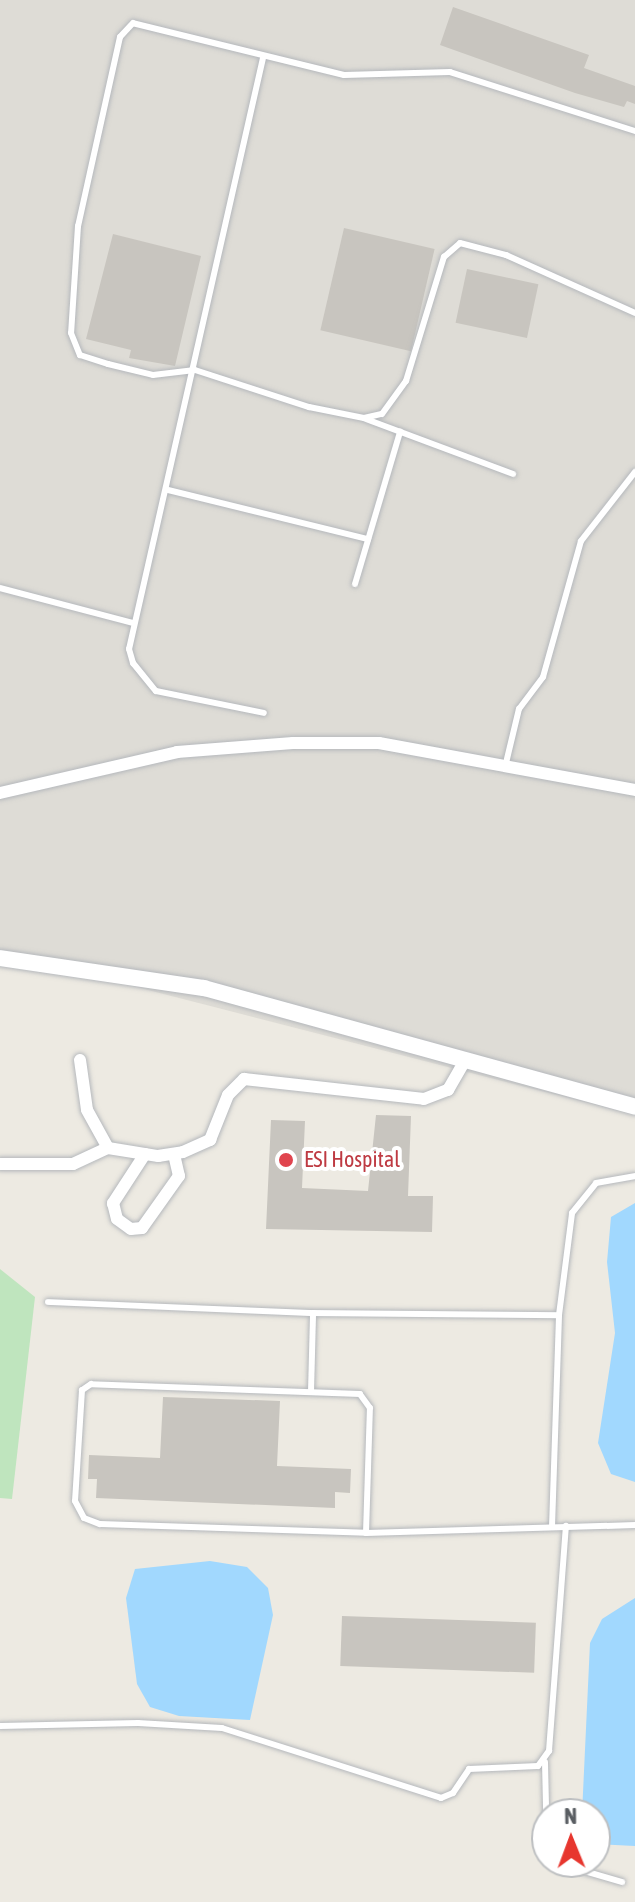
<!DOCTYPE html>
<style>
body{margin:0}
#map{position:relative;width:635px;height:1902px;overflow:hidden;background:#edeae2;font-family:"Asap Condensed",sans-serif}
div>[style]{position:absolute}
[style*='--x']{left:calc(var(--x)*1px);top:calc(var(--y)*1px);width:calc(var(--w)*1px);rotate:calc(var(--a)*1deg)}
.industrial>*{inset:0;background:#dedcd6}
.green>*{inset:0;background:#bfe5be}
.water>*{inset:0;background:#a1d8fe}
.building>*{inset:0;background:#c8c5bf;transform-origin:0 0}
.roads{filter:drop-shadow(0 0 2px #b5b8bc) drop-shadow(0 0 2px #b5b8bc)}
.service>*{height:6px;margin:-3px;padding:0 3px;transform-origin:3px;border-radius:3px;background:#fff}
.minor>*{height:12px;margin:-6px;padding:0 6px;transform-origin:6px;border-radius:6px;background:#fff}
.tertiary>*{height:16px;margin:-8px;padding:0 8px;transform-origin:8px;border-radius:8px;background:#fff}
.dots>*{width:22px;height:22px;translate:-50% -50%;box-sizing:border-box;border:4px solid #fff;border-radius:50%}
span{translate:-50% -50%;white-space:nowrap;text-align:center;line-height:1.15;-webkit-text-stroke:8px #fff;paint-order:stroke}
.health-label{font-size:22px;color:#be3a42}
.left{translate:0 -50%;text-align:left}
.north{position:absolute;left:531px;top:1798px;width:80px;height:80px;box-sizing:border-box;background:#fff;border:2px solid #bdbfc1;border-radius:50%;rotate:359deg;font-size:22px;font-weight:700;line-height:32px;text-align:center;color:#5a5e63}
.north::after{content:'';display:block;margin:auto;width:28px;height:36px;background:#e7362e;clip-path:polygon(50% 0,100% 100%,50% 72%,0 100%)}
</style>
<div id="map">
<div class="industrial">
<i style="clip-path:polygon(0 0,635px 0,635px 1115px,0 952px)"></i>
</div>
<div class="green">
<i style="clip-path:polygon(0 1269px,35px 1297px,12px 1499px,0 1498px)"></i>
</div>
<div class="water">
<i style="clip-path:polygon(635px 1203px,635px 1482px,611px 1474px,598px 1443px,615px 1333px,607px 1262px,611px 1217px)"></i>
<i style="clip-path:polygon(210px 1561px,247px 1567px,268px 1588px,273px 1615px,250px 1720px,179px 1716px,150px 1707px,137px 1684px,126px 1598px,135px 1569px)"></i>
<i style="clip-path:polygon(635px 1598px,635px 1846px,595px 1844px,595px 1814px,582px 1814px,590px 1643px,602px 1619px)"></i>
</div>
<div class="building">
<i style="clip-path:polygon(453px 7px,589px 55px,584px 68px,635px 86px,635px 104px,627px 101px,624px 107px,575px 93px,440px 45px)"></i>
<i style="left:344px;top:228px;width:93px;height:105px;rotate:13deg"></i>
<i style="clip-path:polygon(113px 234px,201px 256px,175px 366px,129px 358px,131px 350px,86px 339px)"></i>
<i style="left:467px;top:269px;width:73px;height:55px;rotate:12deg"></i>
<i style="clip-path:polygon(376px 1115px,411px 1116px,408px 1196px,433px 1196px,432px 1232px,266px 1229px,271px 1120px,305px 1121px,302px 1188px,368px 1191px)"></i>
<i style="clip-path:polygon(163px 1397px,280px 1401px,277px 1466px,351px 1469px,350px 1493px,335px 1492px,335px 1508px,96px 1498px,97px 1479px,88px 1479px,89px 1455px,160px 1458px)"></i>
<i style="left:342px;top:1616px;width:194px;height:50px;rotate:2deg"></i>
</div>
<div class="roads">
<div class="service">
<i style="--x:263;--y:58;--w:606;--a:102.77"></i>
<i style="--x:129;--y:649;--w:15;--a:74"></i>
<i style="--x:133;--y:663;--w:36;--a:51"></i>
<i style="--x:156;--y:691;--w:110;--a:11.5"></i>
<i style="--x:635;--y:131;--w:194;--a:-162.3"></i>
<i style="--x:450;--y:72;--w:106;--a:178.4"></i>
<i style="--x:344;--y:75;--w:217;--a:-166.2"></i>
<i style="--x:133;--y:23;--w:19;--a:133"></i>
<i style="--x:120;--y:37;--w:194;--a:102.5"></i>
<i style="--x:78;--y:226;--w:107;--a:93.7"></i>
<i style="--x:71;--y:333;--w:24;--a:68"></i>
<i style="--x:80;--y:355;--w:29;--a:18"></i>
<i style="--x:108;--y:364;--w:46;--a:13.7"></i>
<i style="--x:153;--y:375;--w:42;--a:-6.8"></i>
<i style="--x:195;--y:370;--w:120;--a:18"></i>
<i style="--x:309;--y:407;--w:56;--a:11.3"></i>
<i style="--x:364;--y:418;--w:18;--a:-13"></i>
<i style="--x:382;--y:414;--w:41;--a:-54"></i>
<i style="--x:406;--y:381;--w:130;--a:-73"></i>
<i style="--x:444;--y:257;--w:21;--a:-41"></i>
<i style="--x:460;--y:243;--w:48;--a:14.6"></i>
<i style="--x:506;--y:255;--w:141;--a:24.2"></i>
<i style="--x:366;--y:419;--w:157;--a:20.5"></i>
<i style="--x:168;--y:490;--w:206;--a:13.8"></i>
<i style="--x:355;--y:584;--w:159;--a:-73.5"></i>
<i style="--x:0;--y:588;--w:138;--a:14.7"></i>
<i style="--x:506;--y:763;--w:56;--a:-76.5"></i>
<i style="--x:519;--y:709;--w:40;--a:-53"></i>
<i style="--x:543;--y:677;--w:141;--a:-74.4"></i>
<i style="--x:581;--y:541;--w:88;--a:-52"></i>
<i style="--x:48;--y:1302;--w:265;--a:2.4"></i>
<i style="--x:311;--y:1392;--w:79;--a:-88.5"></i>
<i style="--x:313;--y:1313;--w:246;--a:0.5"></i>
<i style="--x:552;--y:1527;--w:212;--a:-88.1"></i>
<i style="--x:559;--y:1315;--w:103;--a:-82.7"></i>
<i style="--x:572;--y:1213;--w:38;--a:-51"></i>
<i style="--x:596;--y:1183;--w:40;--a:-10"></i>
<i style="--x:366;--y:1533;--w:125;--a:-88.2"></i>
<i style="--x:370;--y:1408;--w:17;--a:-126"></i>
<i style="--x:360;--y:1394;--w:269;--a:-177.9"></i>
<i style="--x:91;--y:1384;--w:11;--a:146"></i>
<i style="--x:82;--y:1390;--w:111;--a:93.6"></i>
<i style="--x:75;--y:1501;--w:19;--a:62"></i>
<i style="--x:84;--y:1518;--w:17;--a:21"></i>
<i style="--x:100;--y:1524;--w:266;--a:1.9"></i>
<i style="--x:366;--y:1533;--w:269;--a:-1.7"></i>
<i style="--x:0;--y:1726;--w:138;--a:-1.2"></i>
<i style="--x:138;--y:1723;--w:84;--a:3.4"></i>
<i style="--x:222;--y:1728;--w:230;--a:17.7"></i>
<i style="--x:441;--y:1798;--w:13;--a:-23"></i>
<i style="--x:453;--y:1793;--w:29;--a:-56"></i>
<i style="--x:469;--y:1769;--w:69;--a:-2.5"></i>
<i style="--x:538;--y:1766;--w:19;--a:-54"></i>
<i style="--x:549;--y:1751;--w:226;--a:-85.7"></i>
<i style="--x:545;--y:1762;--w:91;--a:88.7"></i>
<i style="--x:553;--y:1862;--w:72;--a:16.2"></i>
</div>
<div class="minor">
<i style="--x:0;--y:793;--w:182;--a:-13"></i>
<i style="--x:177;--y:752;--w:116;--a:-4.4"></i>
<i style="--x:293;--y:743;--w:86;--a:0"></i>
<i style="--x:379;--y:743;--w:260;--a:10.4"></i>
<i style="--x:80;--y:1060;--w:50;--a:82"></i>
<i style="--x:87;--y:1110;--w:43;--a:61.1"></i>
<i style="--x:145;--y:1154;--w:59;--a:123.1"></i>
<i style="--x:113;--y:1203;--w:16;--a:76"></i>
<i style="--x:117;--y:1219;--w:17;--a:36"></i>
<i style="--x:131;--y:1229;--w:11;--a:-5"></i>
<i style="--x:142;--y:1228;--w:64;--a:-54.6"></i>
<i style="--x:179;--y:1176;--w:22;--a:-103"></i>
<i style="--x:0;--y:1164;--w:73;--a:0"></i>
<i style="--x:73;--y:1164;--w:38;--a:-25"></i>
<i style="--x:108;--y:1148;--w:51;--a:9.1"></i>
<i style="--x:158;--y:1156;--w:25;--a:-9"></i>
<i style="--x:183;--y:1152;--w:30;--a:-24"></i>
<i style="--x:210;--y:1140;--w:48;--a:-68.2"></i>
<i style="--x:228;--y:1095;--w:23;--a:-45"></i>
<i style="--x:244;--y:1079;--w:181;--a:6.3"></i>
<i style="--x:424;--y:1099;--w:26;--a:-21"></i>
<i style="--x:448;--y:1090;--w:32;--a:-60"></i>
</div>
<div class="tertiary">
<i style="--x:0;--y:958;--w:206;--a:8.4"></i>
<i style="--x:204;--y:988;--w:447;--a:15.4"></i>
</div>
</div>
<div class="dots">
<i style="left:286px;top:1160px;background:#e0444e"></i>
</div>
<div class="health-label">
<span class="left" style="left:304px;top:1160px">ESI Hospital</span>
</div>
<div class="north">N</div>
</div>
